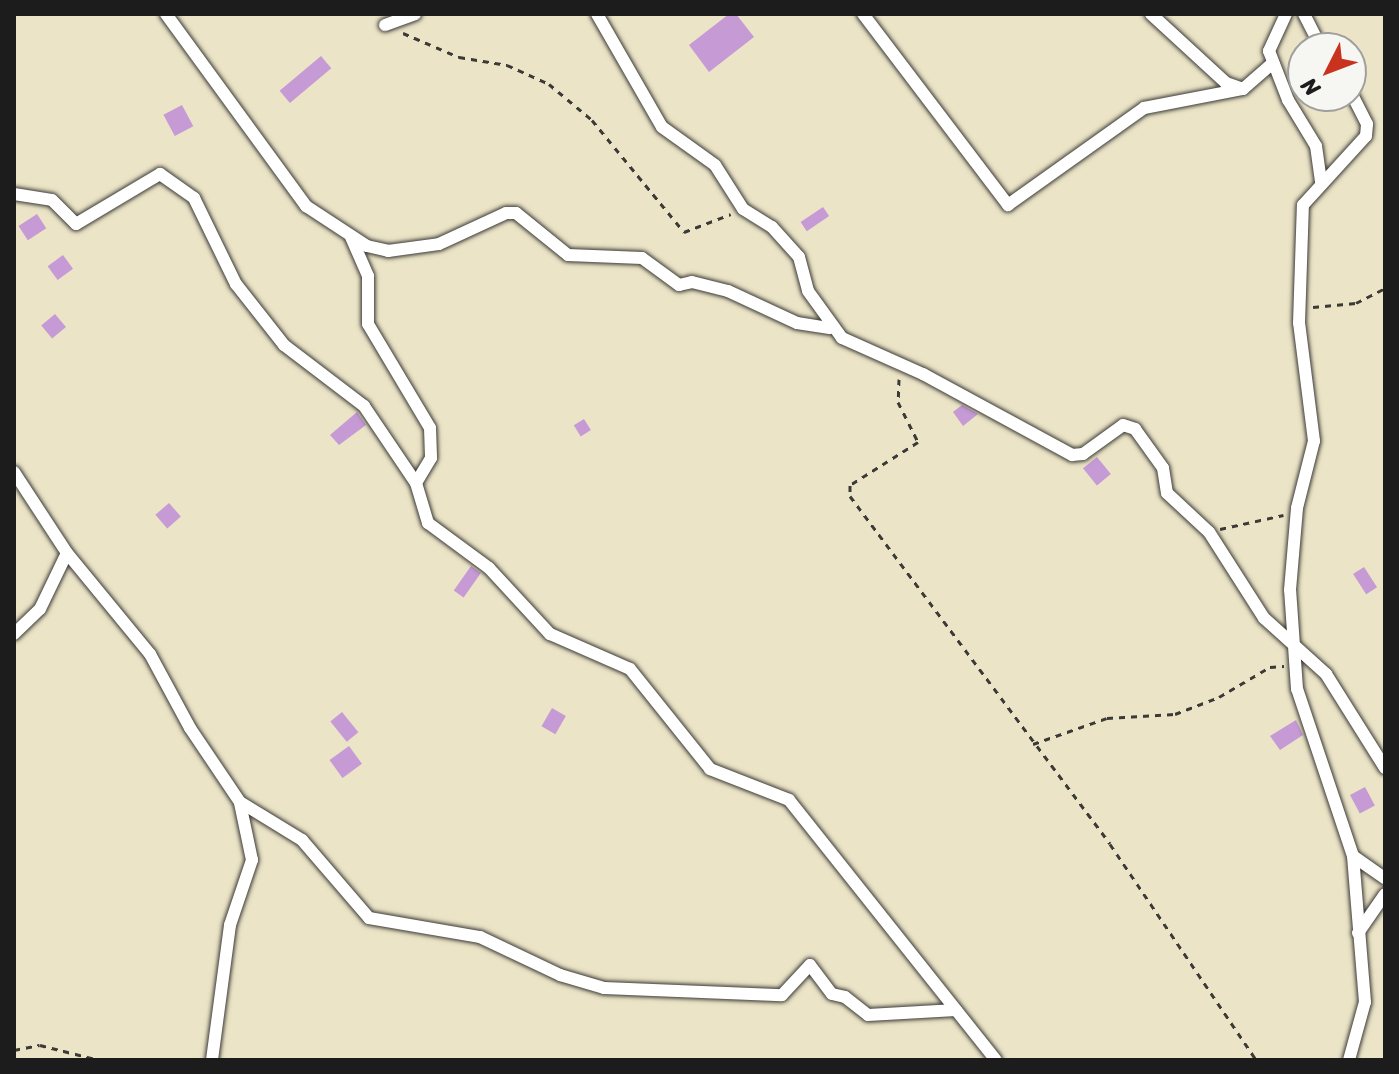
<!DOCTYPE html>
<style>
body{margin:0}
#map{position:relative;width:1399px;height:1074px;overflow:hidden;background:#ebe4c7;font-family:Sriracha,sans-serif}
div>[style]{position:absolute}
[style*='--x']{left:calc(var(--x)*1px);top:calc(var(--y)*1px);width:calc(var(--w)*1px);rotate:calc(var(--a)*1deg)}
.building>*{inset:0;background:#c59ad5;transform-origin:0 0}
.path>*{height:3px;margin-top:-1.5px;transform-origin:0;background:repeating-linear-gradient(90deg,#3b3a36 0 6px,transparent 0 12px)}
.roads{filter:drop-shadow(0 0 2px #3b3a36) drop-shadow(0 0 2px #3b3a36)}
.minor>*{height:12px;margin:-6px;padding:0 6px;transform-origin:6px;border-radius:6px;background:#fff}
span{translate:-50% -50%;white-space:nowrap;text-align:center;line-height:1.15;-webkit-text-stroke:7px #f6f6f2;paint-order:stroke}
.frame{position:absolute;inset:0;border:16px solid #1c1c1c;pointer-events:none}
.north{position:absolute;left:1287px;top:32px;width:80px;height:80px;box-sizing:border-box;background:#f6f6f2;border:2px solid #9f9f9c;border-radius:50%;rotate:228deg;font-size:22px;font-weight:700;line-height:32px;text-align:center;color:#1c1c1c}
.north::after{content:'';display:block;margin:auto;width:28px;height:36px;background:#c8321e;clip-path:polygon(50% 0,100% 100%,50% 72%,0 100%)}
</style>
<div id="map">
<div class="building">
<i style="clip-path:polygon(729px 14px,736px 14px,754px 37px,709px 72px,689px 45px)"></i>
<i style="left:321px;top:56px;width:16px;height:54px;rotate:50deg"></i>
<i style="left:182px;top:105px;width:24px;height:21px;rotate:62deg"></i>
<i style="left:823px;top:207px;width:11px;height:27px;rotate:56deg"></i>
<i style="left:37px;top:214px;width:17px;height:22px;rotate:57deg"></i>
<i style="left:63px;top:255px;width:17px;height:19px;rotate:54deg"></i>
<i style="left:55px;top:314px;width:17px;height:18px;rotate:50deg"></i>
<i style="clip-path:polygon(962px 405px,978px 414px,963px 426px,953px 412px)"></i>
<i style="clip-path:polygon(357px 412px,366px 425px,339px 445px,330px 435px)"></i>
<i style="left:584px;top:419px;width:13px;height:12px;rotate:58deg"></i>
<i style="left:1097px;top:457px;width:22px;height:18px;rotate:51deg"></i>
<i style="left:169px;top:503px;width:18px;height:18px;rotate:49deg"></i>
<i style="left:471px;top:566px;width:12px;height:30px;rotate:35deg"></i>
<i style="left:1364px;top:567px;width:24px;height:13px;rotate:57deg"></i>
<i style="left:552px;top:708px;width:16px;height:21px;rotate:30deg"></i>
<i style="left:342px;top:712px;width:26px;height:15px;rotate:51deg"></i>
<i style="clip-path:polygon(1296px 720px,1303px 735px,1280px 750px,1270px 736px)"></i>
<i style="left:349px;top:746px;width:22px;height:24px;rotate:54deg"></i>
<i style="left:1365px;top:787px;width:21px;height:17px;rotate:62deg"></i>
</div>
<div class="path">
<i style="--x:403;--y:33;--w:61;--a:23.2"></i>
<i style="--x:459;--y:57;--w:49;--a:9.5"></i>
<i style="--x:507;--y:65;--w:46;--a:24.3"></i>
<i style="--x:549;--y:84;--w:56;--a:39.9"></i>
<i style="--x:592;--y:120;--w:145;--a:50.6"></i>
<i style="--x:684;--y:232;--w:50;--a:-21"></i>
<i style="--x:1313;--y:307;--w:43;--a:-5.3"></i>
<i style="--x:1356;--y:303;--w:33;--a:-27"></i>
<i style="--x:899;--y:379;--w:23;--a:92"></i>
<i style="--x:898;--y:402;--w:45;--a:63.4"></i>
<i style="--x:918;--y:442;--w:80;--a:147.7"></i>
<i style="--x:850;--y:485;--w:11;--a:90"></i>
<i style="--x:850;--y:496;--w:434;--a:53.2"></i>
<i style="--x:1110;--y:844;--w:261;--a:55.9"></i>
<i style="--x:1220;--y:529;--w:65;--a:-12.5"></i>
<i style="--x:1033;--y:744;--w:78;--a:-19.4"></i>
<i style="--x:1107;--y:718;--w:68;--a:-3.4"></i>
<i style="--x:1175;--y:714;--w:47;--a:-21.1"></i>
<i style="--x:1219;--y:697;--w:59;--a:-30.5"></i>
<i style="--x:1270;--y:667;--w:14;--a:-4"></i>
<i style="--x:14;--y:1050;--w:26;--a:-11"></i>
<i style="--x:40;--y:1045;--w:61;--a:14.3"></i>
</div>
<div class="roads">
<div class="minor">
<i style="--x:166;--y:14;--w:238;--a:53.9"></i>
<i style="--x:306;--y:206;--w:73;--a:33.3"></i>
<i style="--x:367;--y:246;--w:22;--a:13"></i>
<i style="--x:388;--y:251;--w:51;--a:-7.8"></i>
<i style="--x:439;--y:244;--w:74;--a:-24.8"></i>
<i style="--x:506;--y:213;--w:10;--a:0"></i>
<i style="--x:516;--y:213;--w:67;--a:38.9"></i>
<i style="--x:568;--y:255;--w:74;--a:2.3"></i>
<i style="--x:642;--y:258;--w:46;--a:36.1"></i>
<i style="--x:679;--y:285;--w:13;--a:-13"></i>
<i style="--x:692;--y:282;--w:37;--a:14"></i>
<i style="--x:728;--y:291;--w:76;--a:24.9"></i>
<i style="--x:797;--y:323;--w:33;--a:9"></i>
<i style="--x:597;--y:14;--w:130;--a:60.1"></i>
<i style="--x:662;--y:127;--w:65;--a:35.6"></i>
<i style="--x:715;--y:165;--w:52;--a:57.5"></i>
<i style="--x:743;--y:209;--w:34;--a:32"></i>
<i style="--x:772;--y:227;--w:40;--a:48"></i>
<i style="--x:799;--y:257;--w:35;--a:75"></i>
<i style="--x:808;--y:291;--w:58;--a:54.1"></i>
<i style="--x:842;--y:338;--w:89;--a:24"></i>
<i style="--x:923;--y:374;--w:170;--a:28.5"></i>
<i style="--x:1072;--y:455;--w:11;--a:-5"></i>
<i style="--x:1083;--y:454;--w:49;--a:-35.9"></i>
<i style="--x:1123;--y:425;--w:13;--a:18"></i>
<i style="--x:1135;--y:429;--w:48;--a:54.3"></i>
<i style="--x:1163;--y:468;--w:25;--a:81"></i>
<i style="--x:1167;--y:493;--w:57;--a:42.9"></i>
<i style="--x:1209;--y:532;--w:102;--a:57.4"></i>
<i style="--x:1264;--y:618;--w:84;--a:42.1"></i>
<i style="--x:1326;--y:674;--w:111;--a:57.9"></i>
<i style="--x:863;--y:14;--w:240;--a:52.8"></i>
<i style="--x:1008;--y:205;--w:167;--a:-35.5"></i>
<i style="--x:1144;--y:108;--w:101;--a:-10.9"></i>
<i style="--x:1151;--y:14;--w:102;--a:42.6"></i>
<i style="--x:1226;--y:83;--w:18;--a:19"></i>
<i style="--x:1243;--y:89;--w:38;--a:-41"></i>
<i style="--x:1286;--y:14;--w:41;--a:114.7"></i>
<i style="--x:1269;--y:51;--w:53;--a:68.8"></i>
<i style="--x:1288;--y:100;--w:54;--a:58.7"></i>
<i style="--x:1316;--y:146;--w:36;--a:82"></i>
<i style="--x:1304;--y:14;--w:38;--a:63"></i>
<i style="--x:385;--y:25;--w:32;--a:-20"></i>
<i style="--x:14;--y:194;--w:38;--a:9"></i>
<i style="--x:52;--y:200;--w:34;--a:45"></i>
<i style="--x:76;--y:224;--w:98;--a:-30.8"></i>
<i style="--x:160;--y:174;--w:42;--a:35.2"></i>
<i style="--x:194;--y:198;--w:96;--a:64"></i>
<i style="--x:236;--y:284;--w:78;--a:51.8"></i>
<i style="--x:284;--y:345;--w:101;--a:37.3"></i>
<i style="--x:364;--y:406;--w:93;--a:56"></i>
<i style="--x:416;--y:483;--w:42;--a:73.3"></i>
<i style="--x:428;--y:523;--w:76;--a:36.4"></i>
<i style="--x:489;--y:568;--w:90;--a:47.3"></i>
<i style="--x:550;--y:634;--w:87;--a:23.6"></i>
<i style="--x:630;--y:669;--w:128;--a:51.3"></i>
<i style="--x:710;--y:769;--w:85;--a:21.4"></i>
<i style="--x:789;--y:800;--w:332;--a:51.5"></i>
<i style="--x:351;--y:237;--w:43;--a:66.4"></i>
<i style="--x:368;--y:276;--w:48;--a:90"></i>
<i style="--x:368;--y:324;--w:121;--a:59.2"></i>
<i style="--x:430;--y:428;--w:30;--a:88"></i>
<i style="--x:431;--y:458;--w:29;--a:121"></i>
<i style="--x:14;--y:472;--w:97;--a:56.8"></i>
<i style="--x:67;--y:553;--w:131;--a:50.6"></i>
<i style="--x:150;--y:654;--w:84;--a:61.6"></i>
<i style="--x:190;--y:728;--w:89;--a:56"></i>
<i style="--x:240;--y:802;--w:73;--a:31.5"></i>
<i style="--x:302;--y:840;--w:103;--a:49.3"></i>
<i style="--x:369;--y:918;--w:113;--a:9.7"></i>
<i style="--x:480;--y:937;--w:89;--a:25.4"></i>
<i style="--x:560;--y:975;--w:46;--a:16.5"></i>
<i style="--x:604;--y:988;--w:178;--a:2.3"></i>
<i style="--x:782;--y:995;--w:41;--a:-47"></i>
<i style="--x:810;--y:965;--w:36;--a:53"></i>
<i style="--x:832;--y:994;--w:13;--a:13"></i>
<i style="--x:845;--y:997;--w:29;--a:38"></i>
<i style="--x:868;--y:1015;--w:88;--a:-3.3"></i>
<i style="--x:14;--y:634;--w:36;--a:-44"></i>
<i style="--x:40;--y:609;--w:62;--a:-64.3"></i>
<i style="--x:1353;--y:856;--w:39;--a:35"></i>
<i style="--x:1358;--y:933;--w:47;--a:-55.3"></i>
<i style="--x:212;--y:1060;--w:136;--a:-82.4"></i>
<i style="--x:230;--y:925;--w:69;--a:-71.3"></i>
<i style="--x:252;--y:860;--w:58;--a:-101.9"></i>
<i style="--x:1349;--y:1060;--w:60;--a:-74.6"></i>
<i style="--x:1365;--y:1002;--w:146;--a:-94.7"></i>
<i style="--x:1353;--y:856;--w:176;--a:-108.5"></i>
<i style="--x:1297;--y:689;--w:99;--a:-94"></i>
<i style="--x:1290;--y:590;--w:82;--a:-85.1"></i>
<i style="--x:1297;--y:508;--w:69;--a:-75.8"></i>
<i style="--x:1314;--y:441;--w:119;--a:-97.2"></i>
<i style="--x:1299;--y:323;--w:118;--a:-88.1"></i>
<i style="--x:1303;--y:205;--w:93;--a:-47.6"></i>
<i style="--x:1366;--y:136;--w:12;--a:-85"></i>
<i style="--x:1367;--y:124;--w:35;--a:-117"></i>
</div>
</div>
<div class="frame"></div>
<div class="north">N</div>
</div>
